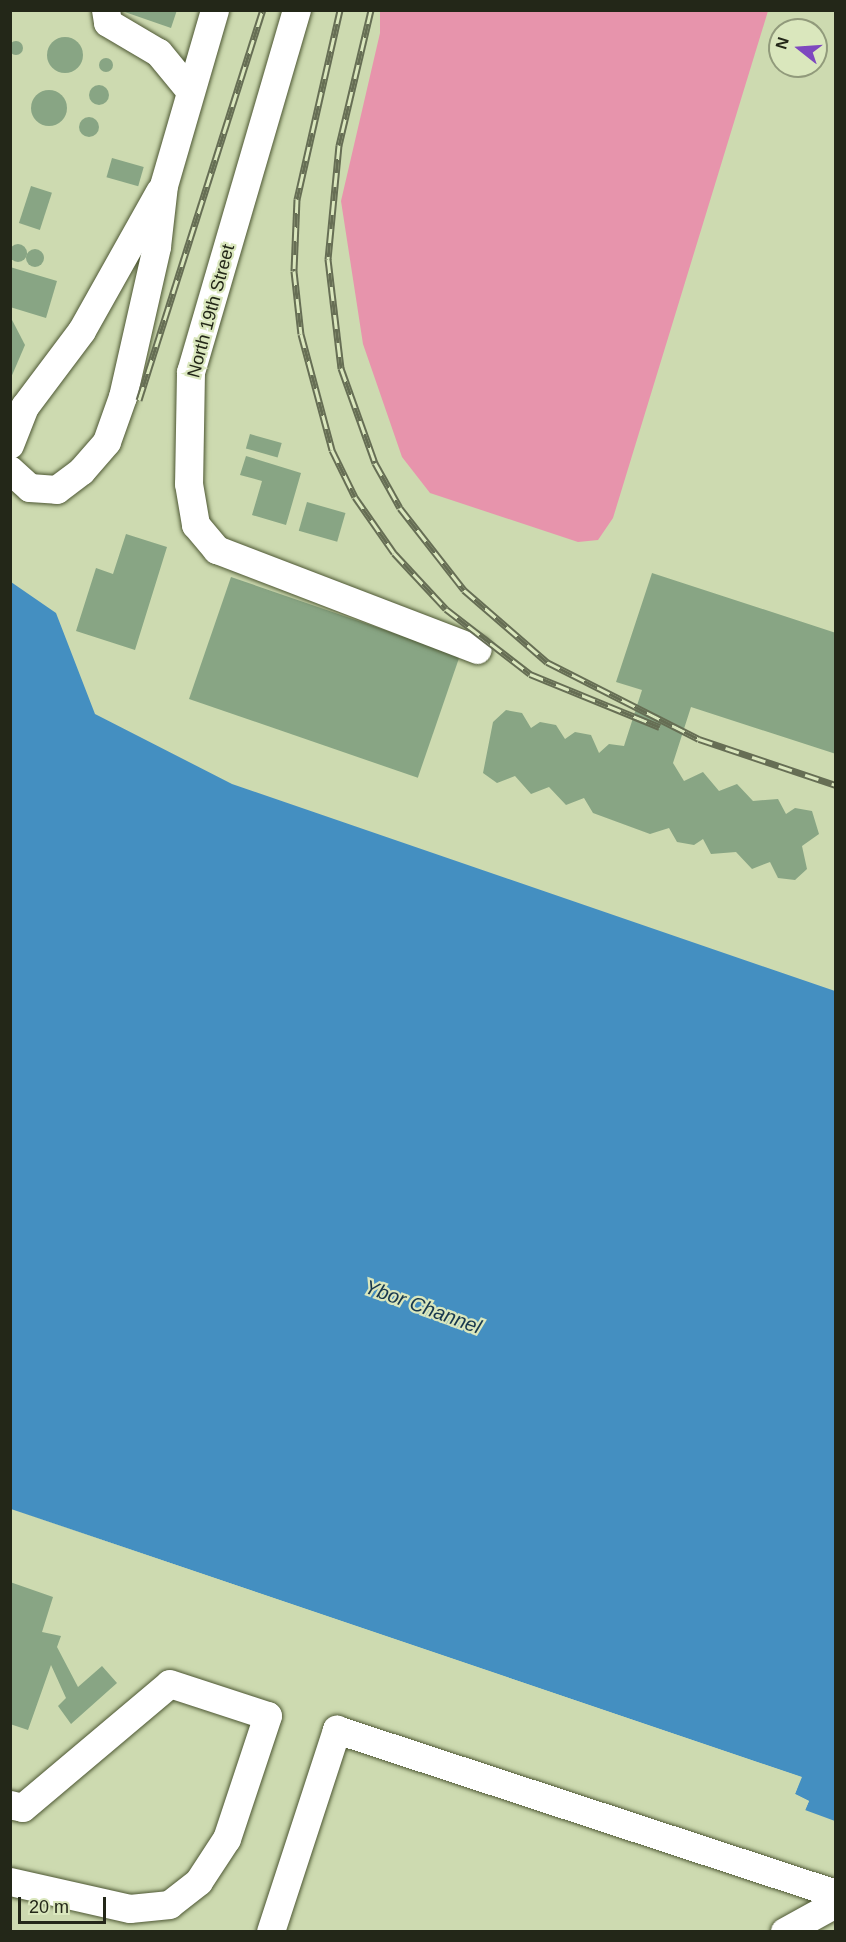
<!DOCTYPE html>
<style>
body{margin:0}
#map{position:relative;width:846px;height:1942px;overflow:hidden;background:#cddab0;font-family:Arial,sans-serif}
div>[style]{position:absolute}
[style*='--x']{left:calc(var(--x)*1px);top:calc(var(--y)*1px);width:calc(var(--w)*1px);rotate:calc(var(--a)*1deg)}
.green>*{inset:0;background:#e794ac}
.water>*{inset:0;background:#448fc1}
.pier>*{inset:0;background:#cddab0}
.building>*{inset:0;background:#88a584;transform-origin:0 0}
.round{border-radius:50%}
.roads{filter:drop-shadow(0 0 2px #4d5733) drop-shadow(0 0 2px #4d5733)}
.minor>*{height:28px;margin:-14px;padding:0 14px;transform-origin:14px;border-radius:14px;background:#fff}
.rail>*{height:7px;margin-top:-3.5px;transform-origin:0;background:repeating-linear-gradient(90deg,#dae7bd 0 14px,#666e54 0 28px);box-sizing:border-box;border-block:2px solid #666e54}
span{translate:-50% -50%;white-space:nowrap;text-align:center;line-height:1.15;-webkit-text-stroke:4.5px #dae7bd;paint-order:stroke}
.street-label{font-size:18px;color:#232718}
.water-label{font-size:20px;color:#17374d;font-style:italic}
.frame{position:absolute;inset:0;border:12px solid #232718;pointer-events:none}
.north{position:absolute;left:768px;top:18px;width:60px;height:60px;box-sizing:border-box;background:#dae7bd;border:2px solid #919a7b;border-radius:50%;rotate:287deg;font-size:16px;font-weight:700;line-height:24px;text-align:center;color:#232718}
.north::after{content:'';display:block;margin:auto;width:21px;height:27px;background:#7e48bf;clip-path:polygon(50% 0,100% 100%,50% 72%,0 100%)}
.scale{position:absolute;left:18px;top:1897px;width:88px;height:27px;box-sizing:border-box;border:3px solid #232718;border-top:0;padding-left:8px;font-size:18px;line-height:21px;white-space:nowrap;color:#232718;-webkit-text-stroke:4px #dae7bd;paint-order:stroke}
</style>
<div id="map">
<div class="green">
<i style="clip-path:polygon(380px 11px,768px 11px,613px 518px,598px 540px,578px 542px,430px 493px,402px 457px,363px 344px,341px 201px,380px 33px)"></i>
</div>
<div class="water">
<i style="clip-path:polygon(11px 582px,56px 613px,95px 714px,232px 784px,835px 991px,835px 1821px,805px 1810px,809px 1801px,795px 1794px,801px 1777px,11px 1509px)"></i>
</div>
<div class="pier">
<i style="clip-path:polygon(11px 1509px,802px 1777px,795px 1794px,809px 1801px,804px 1813px,805px 1802px,792px 1795px,798px 1779px)"></i>
</div>
<div class="building">
<i style="clip-path:polygon(119px 10px,177px 10px,171px 28px)"></i>
<i class="round" style="left:47px;top:37px;width:36px;height:36px"></i>
<i class="round" style="left:9px;top:41px;width:14px;height:14px"></i>
<i class="round" style="left:99px;top:58px;width:14px;height:14px"></i>
<i class="round" style="left:89px;top:85px;width:20px;height:20px"></i>
<i class="round" style="left:31px;top:90px;width:36px;height:36px"></i>
<i class="round" style="left:79px;top:117px;width:20px;height:20px"></i>
<i style="left:112px;top:158px;width:33px;height:20px;rotate:16deg"></i>
<i style="left:31px;top:186px;width:22px;height:39px;rotate:18deg"></i>
<i class="round" style="left:9px;top:244px;width:18px;height:18px"></i>
<i class="round" style="left:26px;top:249px;width:18px;height:18px"></i>
<i style="clip-path:polygon(10px 267px,57px 281px,46px 318px,10px 307px)"></i>
<i style="clip-path:polygon(10px 316px,25px 345px,10px 380px)"></i>
<i style="left:250px;top:434px;width:33px;height:15px;rotate:16deg"></i>
<i style="clip-path:polygon(246px 456px,301px 473px,286px 525px,252px 515px,262px 481px,240px 475px)"></i>
<i style="left:307px;top:502px;width:40px;height:30px;rotate:16deg"></i>
<i style="clip-path:polygon(126px 534px,167px 547px,135px 650px,76px 631px,96px 568px,113px 574px)"></i>
<i style="clip-path:polygon(652px 573px,836px 633px,836px 754px,691px 707px,673px 763px,684px 781px,703px 772px,719px 791px,737px 784px,753px 801px,778px 799px,786px 814px,795px 808px,812px 811px,819px 834px,802px 846px,807px 869px,795px 880px,778px 878px,770px 862px,752px 869px,736px 852px,711px 854px,703px 839px,694px 845px,677px 842px,669px 828px,650px 834px,593px 813px,584px 798px,566px 805px,549px 787px,531px 794px,515px 776px,497px 783px,483px 773px,493px 722px,506px 710px,522px 713px,531px 728px,540px 722px,556px 725px,565px 739px,575px 732px,591px 735px,599px 753px,609px 744px,624px 746px,642px 690px,616px 682px)"></i>
<i style="left:231px;top:577px;width:242px;height:129px;rotate:19deg"></i>
<i style="clip-path:polygon(10px 1582px,53px 1597px,42px 1632px,61px 1636px,57px 1647px,78px 1687px,102px 1666px,117px 1683px,71px 1724px,58px 1706px,66px 1698px,51px 1665px,28px 1730px,10px 1724px)"></i>
</div>
<div class="roads">
<div class="minor">
<i style="--x:106;--y:10;--w:13;--a:81"></i>
<i style="--x:108;--y:23;--w:59;--a:30.5"></i>
<i style="--x:159;--y:53;--w:50;--a:50.6"></i>
<i style="--x:297;--y:10;--w:377;--a:106.3"></i>
<i style="--x:191;--y:372;--w:112;--a:91"></i>
<i style="--x:189;--y:484;--w:42;--a:80.3"></i>
<i style="--x:196;--y:525;--w:33;--a:50"></i>
<i style="--x:217;--y:550;--w:279;--a:21"></i>
<i style="--x:10;--y:445;--w:41;--a:-68.5"></i>
<i style="--x:25;--y:407;--w:95;--a:-53.1"></i>
<i style="--x:82;--y:331;--w:159;--a:-60.7"></i>
<i style="--x:10;--y:470;--w:27;--a:42"></i>
<i style="--x:30;--y:488;--w:27;--a:4"></i>
<i style="--x:57;--y:490;--w:31;--a:-37"></i>
<i style="--x:82;--y:471;--w:38;--a:-49"></i>
<i style="--x:107;--y:442;--w:48;--a:-70.4"></i>
<i style="--x:123;--y:397;--w:154;--a:-77.2"></i>
<i style="--x:157;--y:247;--w:61;--a:-83.5"></i>
<i style="--x:164;--y:186;--w:183;--a:-73.8"></i>
<i style="--x:10;--y:1805;--w:13;--a:13"></i>
<i style="--x:23;--y:1808;--w:192;--a:-40.1"></i>
<i style="--x:170;--y:1684;--w:103;--a:18.1"></i>
<i style="--x:268;--y:1716;--w:130;--a:108.4"></i>
<i style="--x:227;--y:1839;--w:51;--a:123.1"></i>
<i style="--x:199;--y:1882;--w:37;--a:142"></i>
<i style="--x:170;--y:1905;--w:40;--a:174.3"></i>
<i style="--x:130;--y:1909;--w:123;--a:-167.3"></i>
<i style="--x:271;--y:1932;--w:213;--a:-71.9"></i>
<i style="--x:337;--y:1730;--w:525;--a:18.19"></i>
<i style="--x:785;--y:1932;--w:58;--a:-28.8"></i>
</div>
</div>
<div class="rail">
<i style="--x:340;--y:10;--w:194;--a:102.8"></i>
<i style="--x:297;--y:199;--w:72;--a:92.4"></i>
<i style="--x:294;--y:271;--w:63;--a:83.7"></i>
<i style="--x:301;--y:334;--w:120;--a:75"></i>
<i style="--x:332;--y:450;--w:52;--a:63.9"></i>
<i style="--x:355;--y:497;--w:68;--a:55.1"></i>
<i style="--x:394;--y:553;--w:76;--a:47.1"></i>
<i style="--x:446;--y:609;--w:106;--a:37.7"></i>
<i style="--x:530;--y:674;--w:140;--a:22.2"></i>
<i style="--x:371;--y:10;--w:139;--a:103.3"></i>
<i style="--x:339;--y:145;--w:115;--a:95.5"></i>
<i style="--x:328;--y:259;--w:110;--a:83.2"></i>
<i style="--x:341;--y:368;--w:101;--a:70.3"></i>
<i style="--x:375;--y:463;--w:51;--a:60.9"></i>
<i style="--x:400;--y:508;--w:104;--a:52"></i>
<i style="--x:464;--y:590;--w:110;--a:40.9"></i>
<i style="--x:547;--y:662;--w:170;--a:26.9"></i>
<i style="--x:699;--y:739;--w:145;--a:18.6"></i>
<i style="--x:139;--y:400;--w:409;--a:-72.4"></i>
</div>
<div class="street-label">
<span style="left:211px;top:311px;rotate:-75deg">North 19th Street</span>
</div>
<div class="water-label">
<span style="left:423px;top:1307px;rotate:20deg">Ybor Channel</span>
</div>
<div class="frame"></div>
<div class="north">N</div>
<div class="scale">20 m</div>
</div>
